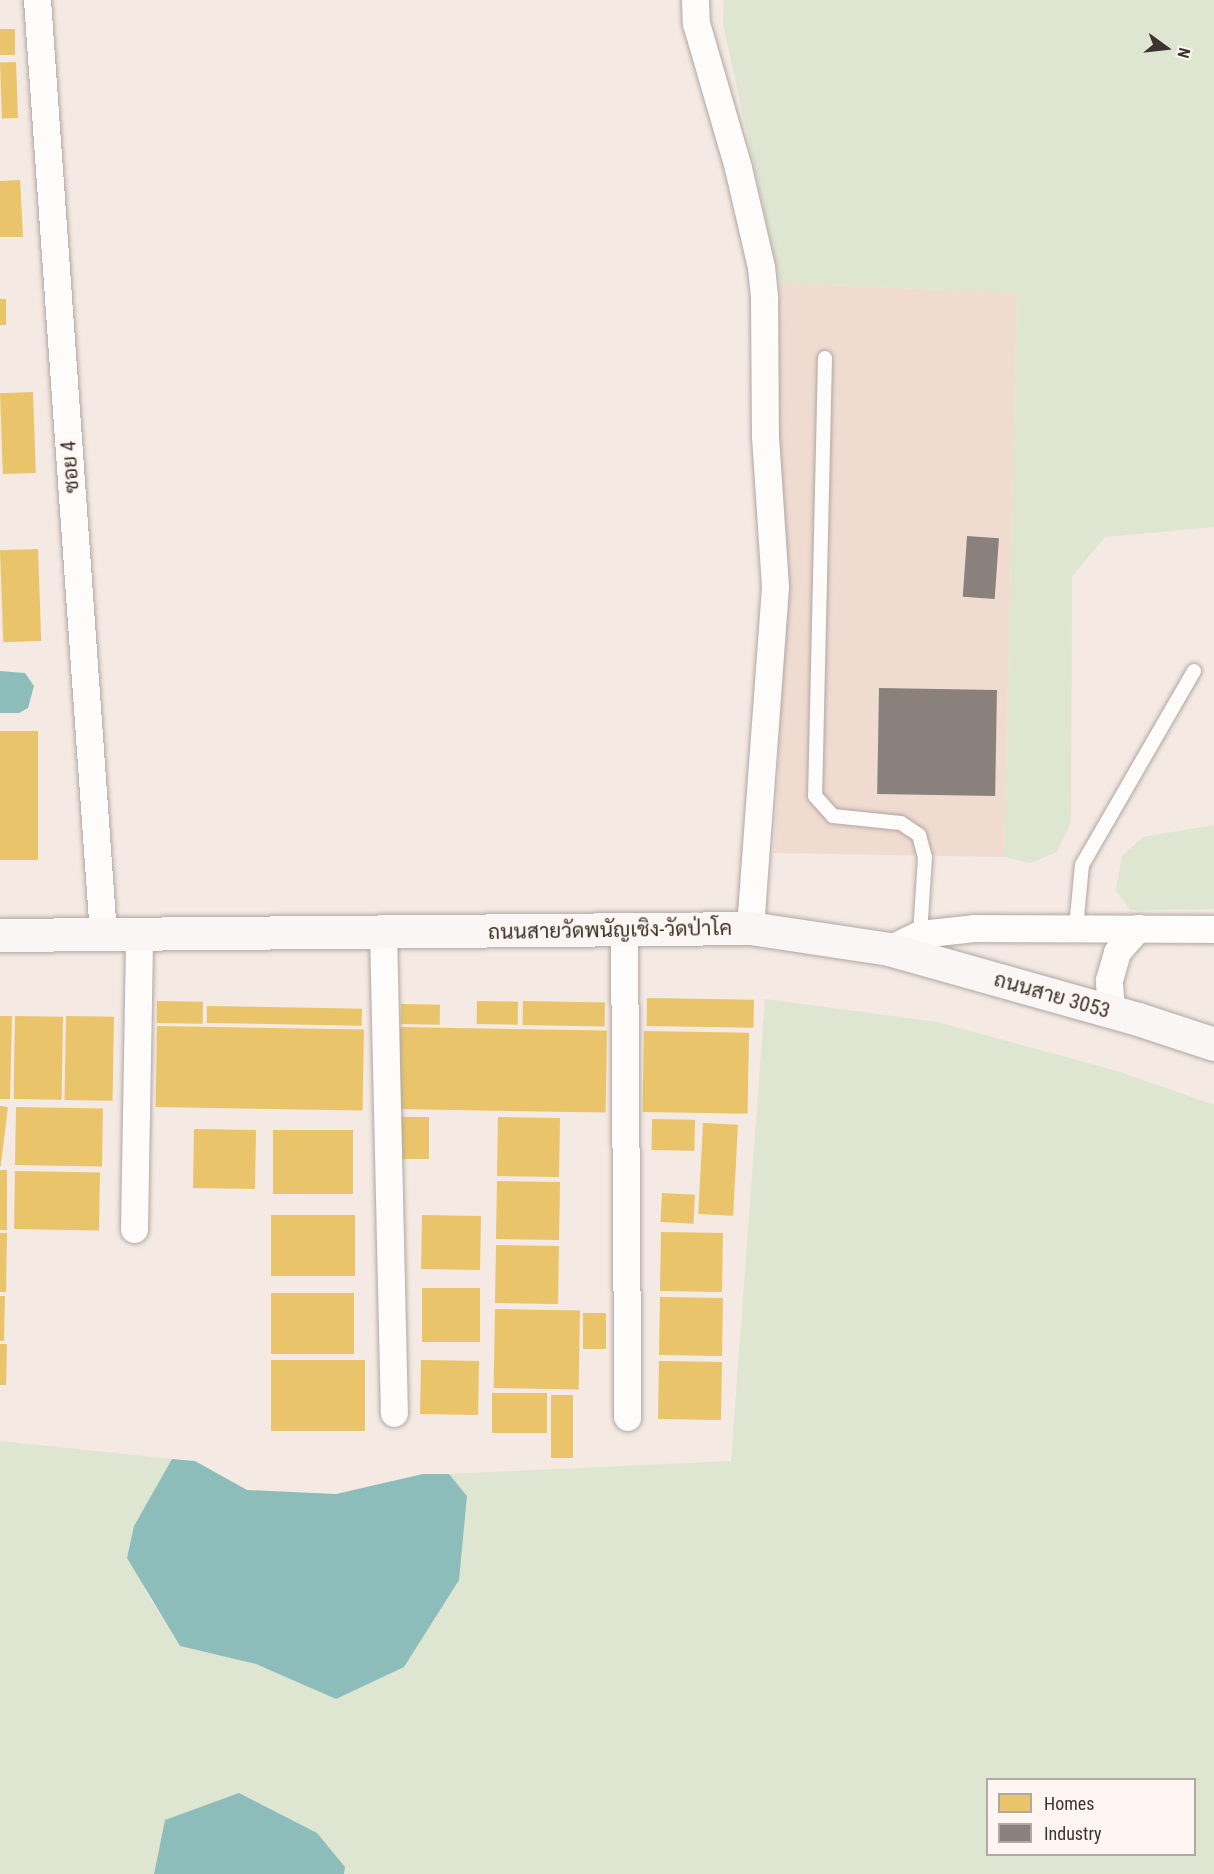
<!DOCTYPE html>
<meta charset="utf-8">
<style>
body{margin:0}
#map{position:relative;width:1214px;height:1874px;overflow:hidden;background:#f4e9e3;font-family:"Roboto Condensed",Sarabun,sans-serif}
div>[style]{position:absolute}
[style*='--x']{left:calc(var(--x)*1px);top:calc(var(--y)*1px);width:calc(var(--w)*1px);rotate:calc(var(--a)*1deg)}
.built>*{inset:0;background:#f0dbd1}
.green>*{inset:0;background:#dee5d0}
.water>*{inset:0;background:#8cbdba}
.homes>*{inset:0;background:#e9c46a;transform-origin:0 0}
.industry>*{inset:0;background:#8a817c;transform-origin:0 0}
.roads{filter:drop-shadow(0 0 2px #afa7a3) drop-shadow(0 0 2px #afa7a3)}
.service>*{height:14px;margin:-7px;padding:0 7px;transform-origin:7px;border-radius:7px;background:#fdfcfb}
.minor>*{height:27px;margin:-13.5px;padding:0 13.5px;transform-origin:13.5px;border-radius:13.5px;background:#fdfcfb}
.secondary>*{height:33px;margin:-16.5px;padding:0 16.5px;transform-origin:16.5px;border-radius:16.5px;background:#faf6f6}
span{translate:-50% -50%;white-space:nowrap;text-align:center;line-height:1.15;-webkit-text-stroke:6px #fff6f2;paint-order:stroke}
.street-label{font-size:21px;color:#3d3431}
.legend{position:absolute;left:986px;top:1778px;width:210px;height:78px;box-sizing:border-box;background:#fff6f2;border:2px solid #b1a8a5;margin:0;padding:8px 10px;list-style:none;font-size:18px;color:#3d3431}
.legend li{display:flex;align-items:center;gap:12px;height:30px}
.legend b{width:30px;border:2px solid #b1a8a5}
.north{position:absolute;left:1136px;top:18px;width:60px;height:60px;-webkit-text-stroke:4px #fff6f2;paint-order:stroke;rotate:105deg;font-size:16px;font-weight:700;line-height:24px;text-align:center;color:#3d3431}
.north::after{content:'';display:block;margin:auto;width:21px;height:27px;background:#3d3431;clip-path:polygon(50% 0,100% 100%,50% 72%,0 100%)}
</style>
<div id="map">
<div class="built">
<i style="clip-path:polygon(780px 283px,1017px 293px,1004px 857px,774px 853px,787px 583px,776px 428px)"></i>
</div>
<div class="green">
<i style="clip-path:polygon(724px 0,1214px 0,1214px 527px,1105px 537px,1072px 576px,1071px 823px,1057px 852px,1031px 863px,1004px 857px,1017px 293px,780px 283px,723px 24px)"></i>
<i style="clip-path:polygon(1214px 825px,1214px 909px,1130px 910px,1116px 890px,1122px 856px,1143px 837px)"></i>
<i style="clip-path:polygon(evenodd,765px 999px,937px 1022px,1117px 1071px,1214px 1105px,1214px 1874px,344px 1874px,345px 1867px,165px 1820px,154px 1874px,0 1874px,0 1441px,172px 1459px,134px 1526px,145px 1591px,180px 1646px,256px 1664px,336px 1699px,467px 1496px,449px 1474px,731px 1461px,765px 999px,988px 1780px,1194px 1780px,1194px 1854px,988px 1854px,988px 1780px)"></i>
</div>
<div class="water">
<i style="clip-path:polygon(0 671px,25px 673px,34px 686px,28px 708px,19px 713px,0 713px)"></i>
<i style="clip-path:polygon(172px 1459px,195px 1461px,247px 1490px,336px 1494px,423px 1474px,449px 1474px,467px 1496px,459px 1580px,404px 1667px,336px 1699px,256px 1664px,180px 1646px,127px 1558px,134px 1526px)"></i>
<i style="clip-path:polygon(239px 1793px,317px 1833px,345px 1867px,344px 1874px,154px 1874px,165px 1820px)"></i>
</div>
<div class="homes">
<i style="left:15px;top:29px;width:26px;height:15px;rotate:90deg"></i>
<i style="left:16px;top:62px;width:56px;height:16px;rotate:88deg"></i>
<i style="clip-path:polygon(20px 180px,23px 237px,0 237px,0 181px)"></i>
<i style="left:6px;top:299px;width:26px;height:6px;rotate:90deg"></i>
<i style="left:33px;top:392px;width:81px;height:33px;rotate:88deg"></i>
<i style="left:38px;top:549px;width:92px;height:38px;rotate:88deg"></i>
<i style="left:0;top:731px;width:38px;height:129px"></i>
<i style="left:647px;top:998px;width:107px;height:28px;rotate:1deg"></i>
<i style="left:157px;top:1001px;width:46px;height:22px;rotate:1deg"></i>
<i style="left:477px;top:1001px;width:41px;height:23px;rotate:1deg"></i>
<i style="left:523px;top:1001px;width:82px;height:24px;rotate:1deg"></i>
<i style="left:401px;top:1004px;width:39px;height:20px;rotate:1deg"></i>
<i style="left:207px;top:1006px;width:155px;height:17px;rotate:1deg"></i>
<i style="clip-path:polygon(0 1016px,12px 1016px,10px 1099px,0 1099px)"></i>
<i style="left:15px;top:1016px;width:48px;height:83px;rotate:1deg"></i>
<i style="left:66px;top:1016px;width:48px;height:84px;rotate:1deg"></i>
<i style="left:157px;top:1026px;width:207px;height:81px;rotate:1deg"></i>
<i style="left:400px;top:1027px;width:207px;height:82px;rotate:1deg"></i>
<i style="left:644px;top:1031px;width:105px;height:81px;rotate:1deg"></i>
<i style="left:0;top:1106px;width:8px;height:60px;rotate:7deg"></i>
<i style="left:16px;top:1107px;width:87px;height:58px;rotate:1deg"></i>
<i style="left:401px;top:1117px;width:28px;height:42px"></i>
<i style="left:498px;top:1117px;width:62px;height:59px;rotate:1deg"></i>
<i style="left:652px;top:1119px;width:43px;height:31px;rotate:1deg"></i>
<i style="left:703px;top:1123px;width:35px;height:91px;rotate:3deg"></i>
<i style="left:194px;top:1129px;width:62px;height:59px;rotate:1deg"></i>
<i style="left:273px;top:1130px;width:80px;height:64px"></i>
<i style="left:0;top:1170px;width:7px;height:60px"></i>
<i style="left:15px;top:1171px;width:85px;height:58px;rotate:1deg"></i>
<i style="left:497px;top:1181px;width:63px;height:58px;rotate:1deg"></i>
<i style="left:662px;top:1193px;width:33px;height:29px;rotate:3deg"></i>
<i style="left:271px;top:1215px;width:84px;height:61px"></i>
<i style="left:422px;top:1215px;width:59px;height:54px;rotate:1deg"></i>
<i style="left:661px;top:1232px;width:62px;height:59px;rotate:1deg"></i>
<i style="clip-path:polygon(0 1233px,7px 1233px,6px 1292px,0 1292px)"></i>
<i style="left:496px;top:1245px;width:63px;height:58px;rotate:1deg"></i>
<i style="left:422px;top:1288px;width:58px;height:54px"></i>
<i style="left:271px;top:1293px;width:83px;height:61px"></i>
<i style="clip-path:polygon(0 1296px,5px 1296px,4px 1341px,0 1341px)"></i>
<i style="left:660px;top:1297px;width:63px;height:58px;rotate:1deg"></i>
<i style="left:495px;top:1309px;width:85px;height:79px;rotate:1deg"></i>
<i style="left:583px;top:1313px;width:23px;height:36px"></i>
<i style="clip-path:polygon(0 1344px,7px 1344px,6px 1385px,0 1385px)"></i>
<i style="left:271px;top:1360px;width:94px;height:71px"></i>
<i style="left:421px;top:1360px;width:58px;height:54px;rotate:1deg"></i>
<i style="left:659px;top:1361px;width:63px;height:58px;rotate:1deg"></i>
<i style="left:492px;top:1393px;width:55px;height:40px"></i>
<i style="left:551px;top:1395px;width:22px;height:63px"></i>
</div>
<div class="industry">
<i style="left:967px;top:536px;width:32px;height:61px;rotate:4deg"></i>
<i style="left:879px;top:688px;width:118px;height:106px;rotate:1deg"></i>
</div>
<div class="roads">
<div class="service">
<i style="--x:825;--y:358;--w:438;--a:91.3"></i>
<i style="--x:815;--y:796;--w:27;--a:48"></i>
<i style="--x:833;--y:816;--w:68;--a:5.9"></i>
<i style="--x:901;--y:823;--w:22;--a:34"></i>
<i style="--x:919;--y:835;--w:23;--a:75"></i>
<i style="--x:925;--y:857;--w:77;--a:93.7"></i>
<i style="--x:1076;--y:928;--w:63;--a:-84.6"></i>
<i style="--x:1082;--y:865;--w:224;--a:-60"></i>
</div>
<div class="minor">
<i style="--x:37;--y:0;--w:936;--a:85.96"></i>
<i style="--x:695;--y:0;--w:23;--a:88"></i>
<i style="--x:696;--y:23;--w:151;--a:73.8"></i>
<i style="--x:738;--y:168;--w:102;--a:76.9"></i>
<i style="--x:761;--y:267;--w:31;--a:84"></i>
<i style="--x:764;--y:298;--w:138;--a:89.6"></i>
<i style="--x:765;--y:436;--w:151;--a:86.2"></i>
<i style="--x:775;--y:587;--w:342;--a:94.2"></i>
<i style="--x:624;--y:930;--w:487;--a:89.6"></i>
<i style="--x:383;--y:932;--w:481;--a:88.7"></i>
<i style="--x:889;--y:949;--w:34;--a:-26"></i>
<i style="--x:920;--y:934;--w:54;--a:-6.3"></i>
<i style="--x:974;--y:928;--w:240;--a:0.2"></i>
<i style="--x:1111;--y:1011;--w:31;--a:-94"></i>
<i style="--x:1109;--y:980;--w:29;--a:-74"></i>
<i style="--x:1117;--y:952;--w:32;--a:-49"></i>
<i style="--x:134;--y:1229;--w:295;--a:-89"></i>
</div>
<div class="secondary">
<i style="--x:0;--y:935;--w:750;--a:-0.53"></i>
<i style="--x:750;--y:928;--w:141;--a:8.6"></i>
<i style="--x:889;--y:949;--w:259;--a:15.7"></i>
<i style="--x:1138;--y:1019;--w:80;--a:18.2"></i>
</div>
</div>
<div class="street-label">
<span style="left:70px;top:467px;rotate:-94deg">ซอย 4</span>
<span style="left:610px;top:930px;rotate:-1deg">ถนนสายวัดพนัญเชิง-วัดป่าโค</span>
<span style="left:1052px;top:995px;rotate:16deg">ถนนสาย 3053</span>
</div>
<ul class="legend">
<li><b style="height:16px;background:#e9c46a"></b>Homes</li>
<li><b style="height:16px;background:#8a817c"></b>Industry</li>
</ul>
<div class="north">N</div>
</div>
